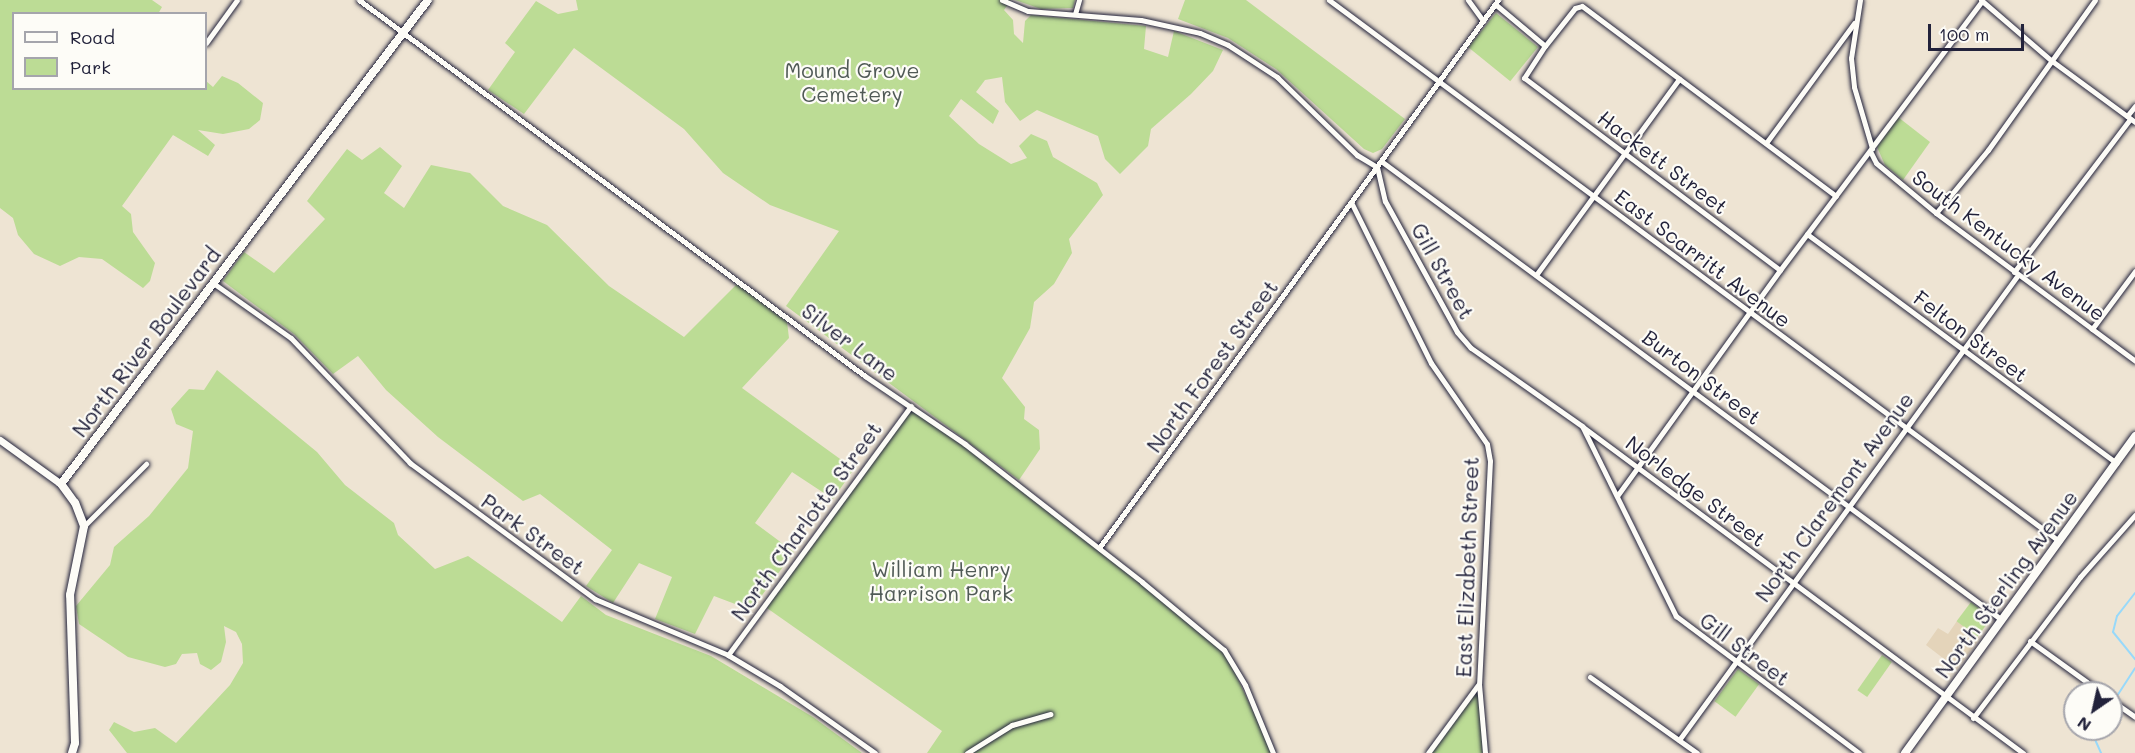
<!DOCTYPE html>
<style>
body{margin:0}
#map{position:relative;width:2135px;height:753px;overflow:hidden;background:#eee4d3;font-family:Mali,sans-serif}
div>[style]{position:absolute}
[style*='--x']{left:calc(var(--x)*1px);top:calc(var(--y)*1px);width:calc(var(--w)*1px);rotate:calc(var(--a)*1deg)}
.built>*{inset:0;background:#e4d4ba}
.green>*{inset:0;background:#bcdc95;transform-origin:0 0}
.stream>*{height:2px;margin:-1px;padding:0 1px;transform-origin:1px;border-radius:1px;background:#98d9fa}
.roads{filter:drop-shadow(0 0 2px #22223b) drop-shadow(0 0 2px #22223b)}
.minor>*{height:5px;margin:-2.5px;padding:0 2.5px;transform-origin:2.5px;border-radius:2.5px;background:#fdfcf7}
.tertiary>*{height:7px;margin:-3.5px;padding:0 3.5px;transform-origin:3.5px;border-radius:3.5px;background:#fdfcf7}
.secondary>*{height:8px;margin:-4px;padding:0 4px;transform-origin:4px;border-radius:4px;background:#fdfcf7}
span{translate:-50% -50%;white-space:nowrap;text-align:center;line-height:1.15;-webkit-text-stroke:4.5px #fdfcf7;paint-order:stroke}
.park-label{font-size:21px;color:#505a56}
.street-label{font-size:21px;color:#22223b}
.legend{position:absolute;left:12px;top:12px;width:195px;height:78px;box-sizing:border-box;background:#fdfcf7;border:2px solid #a5a5ac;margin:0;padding:8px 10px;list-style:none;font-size:18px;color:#22223b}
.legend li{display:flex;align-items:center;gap:12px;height:30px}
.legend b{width:30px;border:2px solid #a5a5ac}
.north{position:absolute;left:2063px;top:681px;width:60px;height:60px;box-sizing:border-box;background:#fdfcf7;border:2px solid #a5a5ac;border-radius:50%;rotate:214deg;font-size:16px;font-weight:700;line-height:24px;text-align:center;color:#22223b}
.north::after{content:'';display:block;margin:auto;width:21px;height:27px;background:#22223b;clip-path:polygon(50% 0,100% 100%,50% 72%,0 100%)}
.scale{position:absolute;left:1928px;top:24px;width:96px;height:27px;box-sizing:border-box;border:3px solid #22223b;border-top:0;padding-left:8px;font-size:18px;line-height:21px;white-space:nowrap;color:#22223b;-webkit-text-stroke:4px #fdfcf7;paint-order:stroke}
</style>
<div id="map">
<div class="built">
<i style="clip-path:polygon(1957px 621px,1980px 638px,1957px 669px,1926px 645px,1938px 628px,1948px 634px)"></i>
</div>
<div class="green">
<i style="clip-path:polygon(0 0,152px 0,162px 7px,158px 14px,14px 14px,14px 88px,206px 88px,206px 81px,213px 87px,222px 76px,238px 83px,263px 103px,260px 120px,249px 129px,223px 134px,198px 130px,215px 145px,208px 156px,173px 135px,122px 206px,131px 214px,133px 232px,155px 263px,150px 281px,143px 288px,102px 259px,79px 257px,60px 266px,34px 254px,18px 235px,13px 218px,0 208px)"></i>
<i style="clip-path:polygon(576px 0,1011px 0,1004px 10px,1013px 20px,1014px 34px,1023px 43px,1025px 21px,1031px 15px,1146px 26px,1144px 49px,1168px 57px,1174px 31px,1223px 50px,1213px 71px,1191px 94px,1151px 129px,1148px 146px,1120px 174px,1105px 159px,1098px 136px,1037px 110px,1020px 121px,1005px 102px,1002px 77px,985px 80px,976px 92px,999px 111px,993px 124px,961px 99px,949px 116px,979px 144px,1011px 164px,1027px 158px,1019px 146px,1031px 134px,1047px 141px,1053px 157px,1097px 183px,1103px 195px,1069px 239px,1072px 253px,1054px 284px,1034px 302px,1030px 328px,1002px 378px,1025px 407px,1024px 419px,1039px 430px,1040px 449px,1019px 480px,786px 306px,839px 231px,770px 205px,723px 173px,684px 129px,574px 48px,524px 114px,488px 90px,515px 52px,505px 43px,536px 1px,558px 14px,578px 10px)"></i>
<i style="clip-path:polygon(1015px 0,1075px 0,1073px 8px,1041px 9px)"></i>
<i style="clip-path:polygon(1185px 0,1246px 0,1405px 119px,1382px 149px,1373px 153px,1364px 149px,1276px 69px,1228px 38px,1178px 19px)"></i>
<i style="left:1496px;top:13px;width:54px;height:44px;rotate:39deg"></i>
<i style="clip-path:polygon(1898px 117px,1930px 142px,1903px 180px,1885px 165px,1877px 147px)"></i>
<i style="clip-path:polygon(380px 147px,402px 166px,384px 193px,404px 208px,431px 165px,470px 173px,503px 206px,547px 225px,609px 286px,684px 337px,737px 284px,787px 322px,789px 338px,742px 388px,854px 469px,833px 499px,792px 472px,755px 523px,794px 552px,751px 610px,714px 596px,695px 634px,655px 619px,672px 577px,639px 563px,613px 603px,586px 586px,612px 550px,540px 494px,523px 501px,438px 437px,386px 390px,358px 356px,333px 374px,294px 334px,223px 281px,244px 252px,274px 273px,325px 219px,307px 201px,347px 149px,362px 160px)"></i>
<i style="clip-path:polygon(217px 370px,317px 452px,345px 485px,394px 523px,398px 535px,435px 569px,468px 556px,562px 622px,581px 596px,606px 615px,711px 656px,813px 717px,862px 753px,127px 753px,109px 730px,114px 722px,134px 732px,155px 728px,176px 743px,230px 685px,243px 663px,242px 644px,236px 632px,224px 626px,226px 642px,221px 662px,211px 670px,200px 664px,197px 653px,182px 654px,176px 664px,165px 667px,128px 657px,79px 624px,76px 606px,110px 565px,114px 547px,149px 516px,188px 468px,193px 431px,176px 424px,171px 409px,189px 389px,204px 390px)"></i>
<i style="clip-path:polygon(911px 406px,1099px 548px,1224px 650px,1273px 753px,927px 753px,942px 731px,764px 606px)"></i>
<i style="left:1971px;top:602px;width:26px;height:24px;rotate:37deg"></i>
<i style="left:1882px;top:655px;width:12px;height:43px;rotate:35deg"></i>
<i style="left:1738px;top:669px;width:26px;height:40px;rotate:36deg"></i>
<i style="clip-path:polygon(1479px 684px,1485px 753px,1428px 753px)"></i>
</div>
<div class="stream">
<i style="--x:2135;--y:593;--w:29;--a:128"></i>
<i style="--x:2117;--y:616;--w:16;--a:104"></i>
<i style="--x:2113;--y:632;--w:35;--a:51"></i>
<i style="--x:2117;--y:696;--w:33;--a:-57"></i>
<i style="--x:2097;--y:729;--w:7;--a:124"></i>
<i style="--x:2093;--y:735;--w:20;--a:66"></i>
</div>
<div class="roads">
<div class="minor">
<i style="--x:359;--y:0;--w:630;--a:36.62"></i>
<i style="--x:865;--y:376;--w:121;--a:34.2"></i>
<i style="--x:965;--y:444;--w:224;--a:37.9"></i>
<i style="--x:1142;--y:582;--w:107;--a:39.7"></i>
<i style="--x:1224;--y:650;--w:41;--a:59"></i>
<i style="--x:1245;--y:685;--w:74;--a:67.6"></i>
<i style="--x:1002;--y:0;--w:28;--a:23"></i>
<i style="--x:1028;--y:11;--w:113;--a:4.6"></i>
<i style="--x:1141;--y:20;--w:60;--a:12.4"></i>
<i style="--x:1200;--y:33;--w:30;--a:23"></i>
<i style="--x:1228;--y:45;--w:59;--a:33.1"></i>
<i style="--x:1277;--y:77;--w:112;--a:44.3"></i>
<i style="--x:1357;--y:155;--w:23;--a:31"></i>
<i style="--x:1377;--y:167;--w:35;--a:77"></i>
<i style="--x:1385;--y:201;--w:149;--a:61.2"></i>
<i style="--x:1457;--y:332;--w:21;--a:49"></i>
<i style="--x:1471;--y:348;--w:136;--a:35.1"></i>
<i style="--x:1582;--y:426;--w:212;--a:63.7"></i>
<i style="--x:1676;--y:616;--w:229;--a:36.8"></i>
<i style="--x:1329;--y:0;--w:909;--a:36.54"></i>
<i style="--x:1468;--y:0;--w:26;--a:54"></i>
<i style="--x:1860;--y:0;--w:59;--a:98.8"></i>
<i style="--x:1851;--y:58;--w:29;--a:84"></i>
<i style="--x:1854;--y:87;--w:64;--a:73.6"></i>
<i style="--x:1981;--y:0;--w:94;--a:40.7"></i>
<i style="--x:2052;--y:61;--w:103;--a:36.3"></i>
<i style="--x:1495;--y:4;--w:65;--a:40"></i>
<i style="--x:1075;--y:14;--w:15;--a:-74"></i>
<i style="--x:206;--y:43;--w:53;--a:-54.2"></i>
<i style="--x:2127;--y:116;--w:13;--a:-51"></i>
<i style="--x:1766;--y:143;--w:149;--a:-53.7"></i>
<i style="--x:1870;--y:151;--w:13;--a:63"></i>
<i style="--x:1876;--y:163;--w:78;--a:39.8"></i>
<i style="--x:1936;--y:213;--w:248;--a:36.6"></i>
<i style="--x:1381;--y:161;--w:772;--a:36.47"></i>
<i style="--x:1351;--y:202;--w:180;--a:63.6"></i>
<i style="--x:1431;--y:363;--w:98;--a:55.3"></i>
<i style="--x:1487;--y:444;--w:17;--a:80"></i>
<i style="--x:1490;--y:461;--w:223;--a:92.8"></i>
<i style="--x:1479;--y:684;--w:69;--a:85"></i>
<i style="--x:1936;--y:213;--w:82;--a:-50.5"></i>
<i style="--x:1988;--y:150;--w:184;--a:-54.5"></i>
<i style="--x:1807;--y:234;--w:385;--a:36.5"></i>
<i style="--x:1780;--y:270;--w:320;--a:-143.1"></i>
<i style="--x:1524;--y:78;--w:38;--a:-57"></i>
<i style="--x:1545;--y:46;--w:48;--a:-51.7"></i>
<i style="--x:1575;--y:8;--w:7;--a:-16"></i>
<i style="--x:1582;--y:6;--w:317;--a:36.8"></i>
<i style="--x:2014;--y:272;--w:192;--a:-52.8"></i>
<i style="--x:1536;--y:275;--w:243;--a:-53.9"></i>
<i style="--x:213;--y:283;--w:95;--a:35.2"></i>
<i style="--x:291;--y:338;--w:173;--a:46.4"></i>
<i style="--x:410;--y:463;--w:230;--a:36.3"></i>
<i style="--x:595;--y:599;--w:144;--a:22.8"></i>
<i style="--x:728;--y:655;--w:61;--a:30.8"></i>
<i style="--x:780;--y:686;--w:116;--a:35.2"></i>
<i style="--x:2092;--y:329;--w:72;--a:-53.4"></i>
<i style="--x:1583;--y:427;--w:548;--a:36.54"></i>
<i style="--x:1617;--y:496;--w:279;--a:-54.2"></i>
<i style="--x:1780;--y:270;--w:336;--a:-53.1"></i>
<i style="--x:84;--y:526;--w:88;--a:-45"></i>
<i style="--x:1099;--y:548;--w:678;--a:-53.94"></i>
<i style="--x:2030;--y:641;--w:89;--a:35.8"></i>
<i style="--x:728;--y:655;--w:309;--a:-53.7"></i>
<i style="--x:1590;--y:677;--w:131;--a:35.4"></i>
<i style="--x:2111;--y:700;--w:29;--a:35"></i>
<i style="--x:1973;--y:718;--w:177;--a:-52.8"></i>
<i style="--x:2080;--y:577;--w:83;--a:-48.4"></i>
<i style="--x:1679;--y:740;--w:575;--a:-53.91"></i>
<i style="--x:967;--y:753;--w:53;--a:-31.9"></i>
<i style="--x:1012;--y:725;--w:40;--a:-16"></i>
<i style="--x:1428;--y:753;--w:84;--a:-53.7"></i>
</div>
<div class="tertiary">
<i style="--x:0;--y:440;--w:75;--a:35.8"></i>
</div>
<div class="secondary">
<i style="--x:72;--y:753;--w:10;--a:-73"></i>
<i style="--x:75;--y:743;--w:148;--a:-91.9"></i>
<i style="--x:70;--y:595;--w:70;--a:-78.5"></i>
<i style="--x:84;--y:526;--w:25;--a:-111"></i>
<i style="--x:75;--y:503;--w:24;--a:-126"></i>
<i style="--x:61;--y:484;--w:607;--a:-52.83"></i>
<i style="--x:1905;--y:753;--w:392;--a:-54"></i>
</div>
</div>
<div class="park-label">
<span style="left:852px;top:82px">Mound Grove<br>Cemetery</span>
<span style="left:941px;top:581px">William Henry<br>Harrison Park</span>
</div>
<div class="street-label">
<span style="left:1663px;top:162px;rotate:37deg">Hackett Street</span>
<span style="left:2009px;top:245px;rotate:37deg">South Kentucky Avenue</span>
<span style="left:1703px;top:258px;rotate:37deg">East Scarritt Avenue</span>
<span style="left:1443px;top:271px;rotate:61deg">Gill Street</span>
<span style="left:1971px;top:336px;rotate:37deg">Felton Street</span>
<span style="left:146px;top:342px;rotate:-53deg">North River Boulevard</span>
<span style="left:850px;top:342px;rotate:37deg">Silver Lane</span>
<span style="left:1212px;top:366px;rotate:-54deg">North Forest Street</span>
<span style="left:1702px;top:377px;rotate:37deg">Burton Street</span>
<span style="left:1696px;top:491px;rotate:37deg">Norledge Street</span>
<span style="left:1834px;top:497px;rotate:-54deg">North Claremont Avenue</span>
<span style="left:806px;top:521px;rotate:-54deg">North Charlotte Street</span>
<span style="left:533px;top:534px;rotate:36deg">Park Street</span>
<span style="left:1467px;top:567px;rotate:-88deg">East Elizabeth Street</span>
<span style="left:2006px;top:584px;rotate:-54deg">North Sterling Avenue</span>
<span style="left:1745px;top:649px;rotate:37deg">Gill Street</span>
</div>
<ul class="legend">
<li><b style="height:8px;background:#fdfcf7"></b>Road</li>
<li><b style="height:16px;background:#bcdc95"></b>Park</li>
</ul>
<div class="north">N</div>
<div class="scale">100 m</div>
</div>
